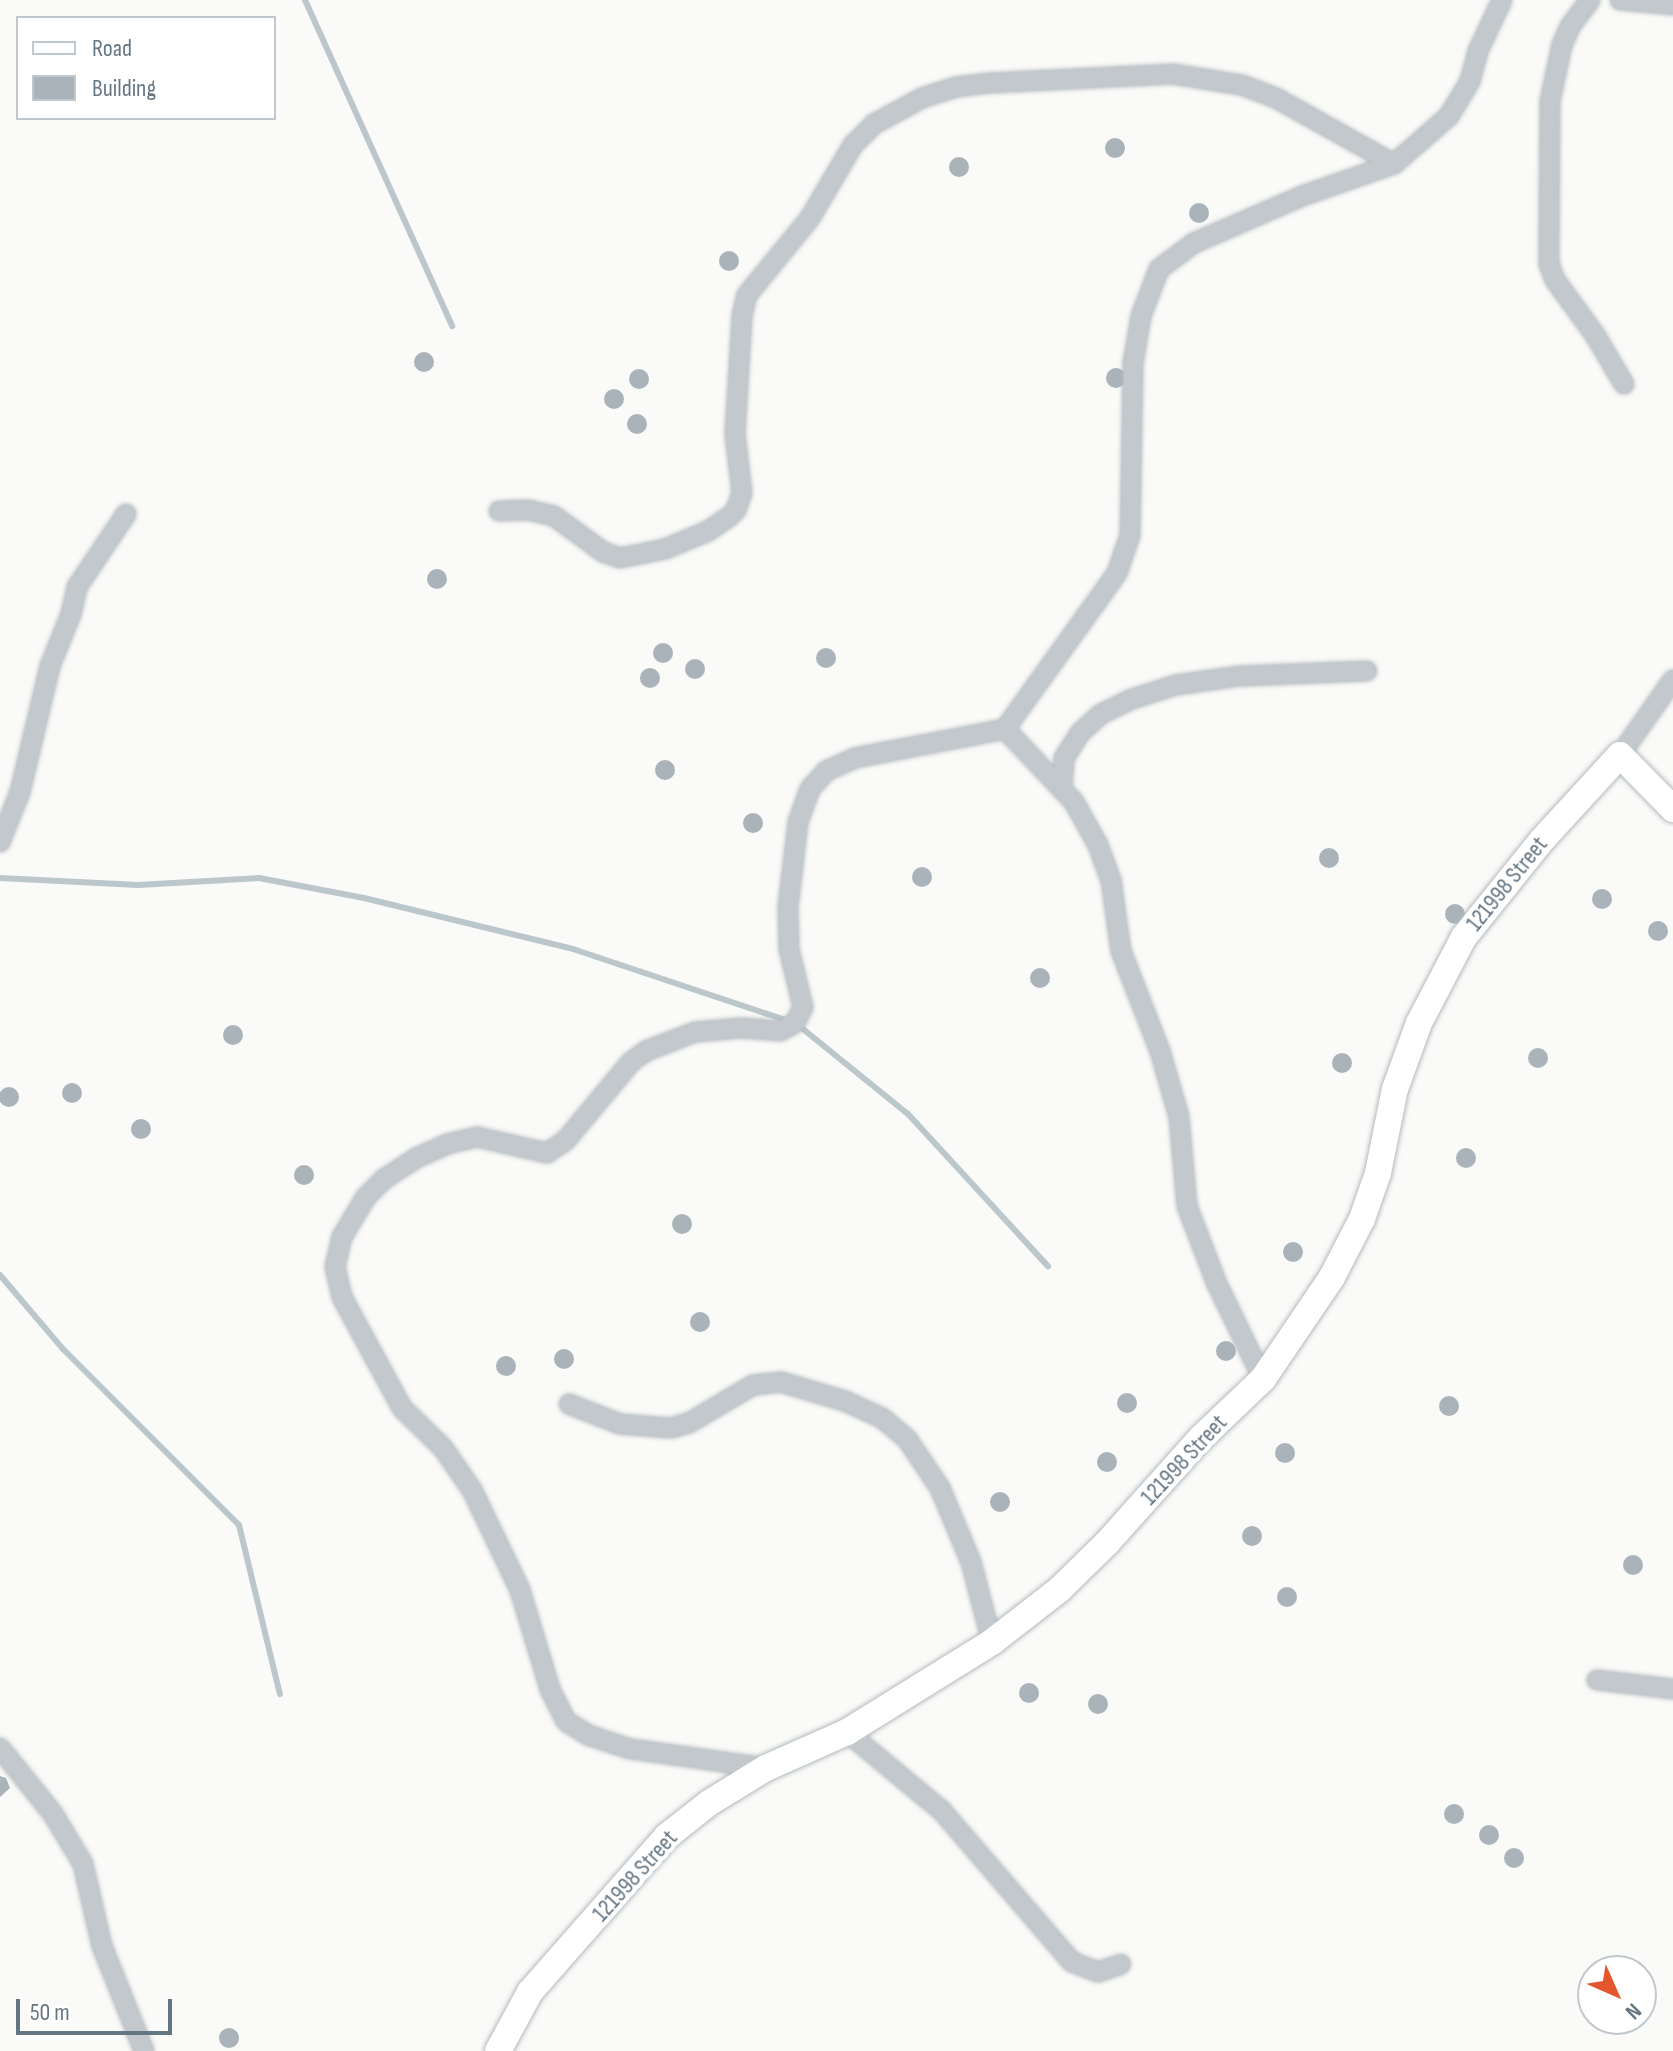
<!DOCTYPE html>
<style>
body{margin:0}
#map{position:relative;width:1673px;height:2051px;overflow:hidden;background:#fafaf8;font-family:"Sofia Sans Condensed",sans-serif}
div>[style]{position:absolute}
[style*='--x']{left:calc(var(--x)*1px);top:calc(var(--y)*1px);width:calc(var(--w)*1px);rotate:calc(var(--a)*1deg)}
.stream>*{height:6px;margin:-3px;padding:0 3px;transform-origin:3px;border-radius:3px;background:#bbc7cb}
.building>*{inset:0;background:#aab3b9}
.round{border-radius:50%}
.roads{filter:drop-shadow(0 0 2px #b3babf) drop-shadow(0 0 2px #b3babf)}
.street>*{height:18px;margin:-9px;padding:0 9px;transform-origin:9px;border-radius:9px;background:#c3c8cc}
.secondary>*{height:26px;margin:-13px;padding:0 13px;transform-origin:13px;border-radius:13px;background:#fff}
span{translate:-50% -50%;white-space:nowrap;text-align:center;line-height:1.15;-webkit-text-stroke:8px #fff;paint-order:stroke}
.street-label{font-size:24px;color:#657683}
.legend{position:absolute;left:16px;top:16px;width:260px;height:104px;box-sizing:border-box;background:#fff;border:2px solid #c1c8cd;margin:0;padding:10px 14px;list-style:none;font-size:24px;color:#657683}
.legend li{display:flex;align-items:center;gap:16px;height:40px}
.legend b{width:40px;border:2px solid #c1c8cd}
.north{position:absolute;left:1577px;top:1955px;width:80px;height:80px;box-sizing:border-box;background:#fff;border:2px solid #c1c8cd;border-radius:50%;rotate:135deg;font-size:22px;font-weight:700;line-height:32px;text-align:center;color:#657683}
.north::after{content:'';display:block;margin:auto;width:28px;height:36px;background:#e4572e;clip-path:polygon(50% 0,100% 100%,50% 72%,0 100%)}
.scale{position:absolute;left:16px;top:1999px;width:156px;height:36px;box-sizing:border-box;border:4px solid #657683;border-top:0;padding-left:10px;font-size:24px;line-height:28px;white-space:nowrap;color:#657683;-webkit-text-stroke:6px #fff;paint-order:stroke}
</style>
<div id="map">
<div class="stream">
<i style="--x:305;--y:0;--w:358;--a:65.7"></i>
<i style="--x:0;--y:878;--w:138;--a:2.9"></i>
<i style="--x:138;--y:885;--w:121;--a:-3.3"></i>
<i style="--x:259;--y:878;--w:107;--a:10.8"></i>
<i style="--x:364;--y:898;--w:215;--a:13.7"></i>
<i style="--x:573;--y:949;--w:227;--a:18.5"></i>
<i style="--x:798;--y:1025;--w:141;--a:39"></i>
<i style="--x:908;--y:1114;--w:207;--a:47.4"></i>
<i style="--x:0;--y:1275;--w:97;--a:49.6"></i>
<i style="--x:63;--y:1349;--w:249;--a:45"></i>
<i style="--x:239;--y:1525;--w:174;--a:76.4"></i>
</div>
<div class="building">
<i class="round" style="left:1105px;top:138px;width:20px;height:20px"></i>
<i class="round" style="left:949px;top:157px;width:20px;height:20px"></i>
<i class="round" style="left:1189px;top:203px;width:20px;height:20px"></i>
<i class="round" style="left:719px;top:251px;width:20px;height:20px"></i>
<i class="round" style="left:414px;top:352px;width:20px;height:20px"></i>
<i class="round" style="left:1106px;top:368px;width:20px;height:20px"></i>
<i class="round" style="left:629px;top:369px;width:20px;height:20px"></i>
<i class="round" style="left:604px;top:389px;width:20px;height:20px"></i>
<i class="round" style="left:627px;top:414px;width:20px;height:20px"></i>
<i class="round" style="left:427px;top:569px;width:20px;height:20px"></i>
<i class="round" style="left:653px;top:643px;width:20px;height:20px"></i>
<i class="round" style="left:816px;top:648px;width:20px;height:20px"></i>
<i class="round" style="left:685px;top:659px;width:20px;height:20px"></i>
<i class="round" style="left:640px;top:668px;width:20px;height:20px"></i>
<i class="round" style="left:655px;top:760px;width:20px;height:20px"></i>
<i class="round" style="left:743px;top:813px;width:20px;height:20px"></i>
<i class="round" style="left:1319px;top:848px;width:20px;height:20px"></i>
<i class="round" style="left:912px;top:867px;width:20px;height:20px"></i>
<i class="round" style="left:1592px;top:889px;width:20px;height:20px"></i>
<i class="round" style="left:1445px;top:904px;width:20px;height:20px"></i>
<i class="round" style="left:1648px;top:921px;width:20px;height:20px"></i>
<i class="round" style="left:1030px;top:968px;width:20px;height:20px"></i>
<i class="round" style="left:223px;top:1025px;width:20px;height:20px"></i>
<i class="round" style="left:1528px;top:1048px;width:20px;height:20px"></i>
<i class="round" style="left:1332px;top:1053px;width:20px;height:20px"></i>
<i class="round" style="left:62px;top:1083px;width:20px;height:20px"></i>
<i class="round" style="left:-1px;top:1087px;width:20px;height:20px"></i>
<i class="round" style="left:131px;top:1119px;width:20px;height:20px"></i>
<i class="round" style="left:1456px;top:1148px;width:20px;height:20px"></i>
<i class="round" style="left:294px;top:1165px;width:20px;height:20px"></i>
<i class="round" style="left:672px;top:1214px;width:20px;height:20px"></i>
<i class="round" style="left:1283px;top:1242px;width:20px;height:20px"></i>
<i class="round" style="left:690px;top:1312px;width:20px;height:20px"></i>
<i class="round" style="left:1216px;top:1341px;width:20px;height:20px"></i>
<i class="round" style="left:554px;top:1349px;width:20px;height:20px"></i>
<i class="round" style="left:496px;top:1356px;width:20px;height:20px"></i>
<i class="round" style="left:1117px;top:1393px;width:20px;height:20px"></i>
<i class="round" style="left:1439px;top:1396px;width:20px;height:20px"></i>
<i class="round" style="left:1275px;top:1443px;width:20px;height:20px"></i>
<i class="round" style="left:1097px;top:1452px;width:20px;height:20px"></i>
<i class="round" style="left:990px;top:1492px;width:20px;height:20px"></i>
<i class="round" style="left:1242px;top:1526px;width:20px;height:20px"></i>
<i class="round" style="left:1623px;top:1555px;width:20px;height:20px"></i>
<i class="round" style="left:1277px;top:1587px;width:20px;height:20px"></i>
<i class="round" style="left:1019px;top:1683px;width:20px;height:20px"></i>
<i class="round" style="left:1088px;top:1694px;width:20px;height:20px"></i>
<i style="clip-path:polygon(0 1776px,6px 1778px,10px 1788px,0 1797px)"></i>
<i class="round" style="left:1444px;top:1804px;width:20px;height:20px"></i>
<i class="round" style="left:1479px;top:1825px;width:20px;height:20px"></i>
<i class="round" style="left:1504px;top:1848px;width:20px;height:20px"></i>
<i class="round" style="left:219px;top:2028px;width:20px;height:20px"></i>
</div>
<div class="roads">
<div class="street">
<i style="--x:1590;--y:0;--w:34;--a:127"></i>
<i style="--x:1570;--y:27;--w:20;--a:114"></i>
<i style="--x:1562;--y:45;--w:57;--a:102.1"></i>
<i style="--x:1550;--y:101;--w:163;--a:90.4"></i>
<i style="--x:1549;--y:264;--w:17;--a:69"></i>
<i style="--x:1555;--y:280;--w:68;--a:54"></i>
<i style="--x:1595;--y:335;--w:57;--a:59.4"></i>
<i style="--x:1620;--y:0;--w:53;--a:5.4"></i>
<i style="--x:499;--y:511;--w:29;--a:-2"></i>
<i style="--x:528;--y:510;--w:27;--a:13"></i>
<i style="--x:554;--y:516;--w:61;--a:36.3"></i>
<i style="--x:603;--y:552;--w:18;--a:19"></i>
<i style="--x:620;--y:558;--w:46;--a:-11.3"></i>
<i style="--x:665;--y:549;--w:47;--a:-22.7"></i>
<i style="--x:708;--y:531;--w:25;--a:-34"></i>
<i style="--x:729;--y:517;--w:10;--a:-45"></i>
<i style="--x:736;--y:510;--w:18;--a:-71"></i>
<i style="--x:742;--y:493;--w:59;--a:-96.8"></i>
<i style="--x:735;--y:434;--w:118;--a:-86.6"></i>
<i style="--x:742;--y:316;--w:22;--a:-77"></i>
<i style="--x:747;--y:295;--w:99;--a:-50.7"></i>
<i style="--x:810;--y:218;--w:85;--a:-59.5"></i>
<i style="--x:853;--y:145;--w:30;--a:-45"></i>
<i style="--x:874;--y:124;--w:55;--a:-28.4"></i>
<i style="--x:922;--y:98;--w:36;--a:-18"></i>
<i style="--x:956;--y:87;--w:34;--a:-7"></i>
<i style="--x:990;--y:83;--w:183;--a:-2.8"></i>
<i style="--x:1173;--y:74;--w:70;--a:9.1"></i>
<i style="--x:1242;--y:85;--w:36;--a:21"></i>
<i style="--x:1276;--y:98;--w:135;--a:29.2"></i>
<i style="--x:1005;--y:729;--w:100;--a:46.6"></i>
<i style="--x:1074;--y:802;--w:49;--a:60.8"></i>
<i style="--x:1098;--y:845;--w:37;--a:70"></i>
<i style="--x:1111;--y:880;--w:72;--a:82"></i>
<i style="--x:1121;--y:951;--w:107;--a:68.7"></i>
<i style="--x:1160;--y:1051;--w:69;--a:73.9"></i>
<i style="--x:1179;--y:1117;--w:89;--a:84.9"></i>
<i style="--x:1187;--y:1206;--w:84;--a:69"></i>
<i style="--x:1217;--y:1284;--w:106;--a:64.2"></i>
<i style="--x:1620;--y:755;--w:92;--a:-54.8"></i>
<i style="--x:1062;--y:788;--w:30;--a:-86"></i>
<i style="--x:1064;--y:758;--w:30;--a:-57"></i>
<i style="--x:1080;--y:733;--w:28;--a:-42"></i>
<i style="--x:1101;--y:714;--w:34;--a:-26"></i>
<i style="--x:1132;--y:699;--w:46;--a:-17.7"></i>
<i style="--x:1176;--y:685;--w:65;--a:-8"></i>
<i style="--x:1240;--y:676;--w:127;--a:-2.3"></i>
<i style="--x:0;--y:842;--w:54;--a:-68.2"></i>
<i style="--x:20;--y:792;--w:130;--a:-76.6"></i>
<i style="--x:50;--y:666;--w:56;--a:-68"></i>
<i style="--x:71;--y:614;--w:28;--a:-77"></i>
<i style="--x:77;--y:587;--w:88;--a:-56.1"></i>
<i style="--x:569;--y:1404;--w:55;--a:21.4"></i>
<i style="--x:620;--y:1424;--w:51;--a:4.5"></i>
<i style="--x:671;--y:1428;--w:19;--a:-16"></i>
<i style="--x:689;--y:1423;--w:74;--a:-30.7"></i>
<i style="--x:753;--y:1385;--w:28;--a:-6"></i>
<i style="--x:781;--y:1382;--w:67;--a:16.5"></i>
<i style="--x:845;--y:1401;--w:41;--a:24.7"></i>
<i style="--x:882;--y:1418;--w:33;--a:40"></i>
<i style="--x:907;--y:1439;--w:59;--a:56"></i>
<i style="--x:940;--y:1488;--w:80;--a:67.3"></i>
<i style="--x:971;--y:1562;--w:83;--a:75.3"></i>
<i style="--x:1597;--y:1680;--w:77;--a:6.8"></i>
<i style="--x:847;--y:1732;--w:124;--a:39.7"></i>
<i style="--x:942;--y:1811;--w:199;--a:49.3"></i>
<i style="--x:1072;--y:1962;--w:28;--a:21"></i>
<i style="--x:1098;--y:1972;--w:24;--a:-19"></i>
<i style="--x:0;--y:1748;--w:85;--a:51.2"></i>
<i style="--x:53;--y:1814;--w:58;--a:59"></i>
<i style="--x:83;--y:1864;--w:84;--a:77"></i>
<i style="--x:102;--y:1946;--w:113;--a:68.2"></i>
<i style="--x:766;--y:1768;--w:137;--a:-172"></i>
<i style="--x:630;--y:1749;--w:44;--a:-161.6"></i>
<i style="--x:588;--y:1735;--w:26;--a:-148"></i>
<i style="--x:566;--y:1721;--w:36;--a:-117"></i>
<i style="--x:550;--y:1689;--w:103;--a:-106.9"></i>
<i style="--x:520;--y:1590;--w:111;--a:-115.6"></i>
<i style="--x:472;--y:1490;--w:51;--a:-124.6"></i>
<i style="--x:443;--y:1448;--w:57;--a:-135.7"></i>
<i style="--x:402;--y:1408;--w:126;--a:-118.4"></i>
<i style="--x:342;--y:1297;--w:31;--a:-103"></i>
<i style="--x:335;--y:1267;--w:31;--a:-77"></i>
<i style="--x:342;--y:1237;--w:47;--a:-59"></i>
<i style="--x:366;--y:1197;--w:25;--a:-45"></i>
<i style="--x:384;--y:1179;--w:38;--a:-33"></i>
<i style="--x:416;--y:1158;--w:34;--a:-24"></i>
<i style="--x:447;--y:1144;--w:31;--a:-13"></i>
<i style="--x:477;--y:1137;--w:72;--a:12.9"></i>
<i style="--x:547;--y:1153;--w:23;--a:-34"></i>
<i style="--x:566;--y:1140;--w:102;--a:-50.2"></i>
<i style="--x:631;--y:1062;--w:19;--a:-36"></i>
<i style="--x:646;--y:1051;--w:53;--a:-21.2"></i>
<i style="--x:695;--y:1032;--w:46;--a:-5"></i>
<i style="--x:741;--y:1028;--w:39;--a:4"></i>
<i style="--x:780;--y:1031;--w:17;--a:-28"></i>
<i style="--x:795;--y:1023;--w:18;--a:-63"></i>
<i style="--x:803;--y:1007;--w:60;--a:-103.6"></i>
<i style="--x:789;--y:949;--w:42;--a:-91.4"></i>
<i style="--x:788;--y:907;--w:86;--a:-83.3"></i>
<i style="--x:798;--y:822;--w:35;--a:-70"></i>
<i style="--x:810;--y:789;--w:24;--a:-48"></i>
<i style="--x:826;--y:771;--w:32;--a:-24"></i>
<i style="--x:855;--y:758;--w:153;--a:-10.9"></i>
<i style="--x:1005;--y:729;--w:192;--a:-54.3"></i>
<i style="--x:1117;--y:573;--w:39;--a:-71"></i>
<i style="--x:1130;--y:536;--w:173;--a:-89"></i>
<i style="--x:1133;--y:363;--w:48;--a:-80.3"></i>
<i style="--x:1141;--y:316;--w:50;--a:-69"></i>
<i style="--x:1159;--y:269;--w:44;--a:-36.6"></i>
<i style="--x:1194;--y:243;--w:118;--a:-23.5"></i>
<i style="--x:1302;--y:196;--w:97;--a:-19.2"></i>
<i style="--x:1394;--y:164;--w:73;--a:-41.1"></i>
<i style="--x:1449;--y:116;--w:41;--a:-59"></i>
<i style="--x:1470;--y:81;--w:31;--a:-75"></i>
<i style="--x:1478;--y:51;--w:56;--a:-64.8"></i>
</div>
<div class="secondary">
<i style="--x:498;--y:2051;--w:67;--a:-61.5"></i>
<i style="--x:530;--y:1992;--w:206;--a:-48.7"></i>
<i style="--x:666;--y:1837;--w:55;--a:-38.3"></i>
<i style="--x:709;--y:1803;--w:67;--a:-31.6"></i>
<i style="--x:766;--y:1768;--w:89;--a:-24"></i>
<i style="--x:847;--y:1732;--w:171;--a:-31.8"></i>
<i style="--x:992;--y:1642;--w:86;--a:-37.9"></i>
<i style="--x:1060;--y:1589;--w:66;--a:-44.4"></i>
<i style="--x:1107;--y:1543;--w:141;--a:-48.2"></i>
<i style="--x:1201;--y:1438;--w:86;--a:-43.6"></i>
<i style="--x:1263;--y:1379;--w:123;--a:-55.9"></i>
<i style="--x:1332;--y:1277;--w:65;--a:-62.7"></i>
<i style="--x:1362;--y:1219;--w:49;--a:-70.8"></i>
<i style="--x:1378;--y:1173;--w:86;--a:-78.6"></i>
<i style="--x:1395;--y:1089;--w:70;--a:-70"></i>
<i style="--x:1419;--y:1023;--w:97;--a:-62.4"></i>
<i style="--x:1464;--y:937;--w:124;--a:-51.2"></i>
<i style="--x:1542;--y:840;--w:115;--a:-47.5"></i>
<i style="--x:1620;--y:755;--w:76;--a:45.5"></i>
</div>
</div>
<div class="street-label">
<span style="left:1507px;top:884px;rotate:-51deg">121998 Street</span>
<span style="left:1184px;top:1460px;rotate:-47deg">121998 Street</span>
<span style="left:635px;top:1876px;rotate:-48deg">121998 Street</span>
</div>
<ul class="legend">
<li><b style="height:10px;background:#fff"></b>Road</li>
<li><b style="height:22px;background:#aab3b9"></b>Building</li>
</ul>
<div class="north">N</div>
<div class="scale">50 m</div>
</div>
